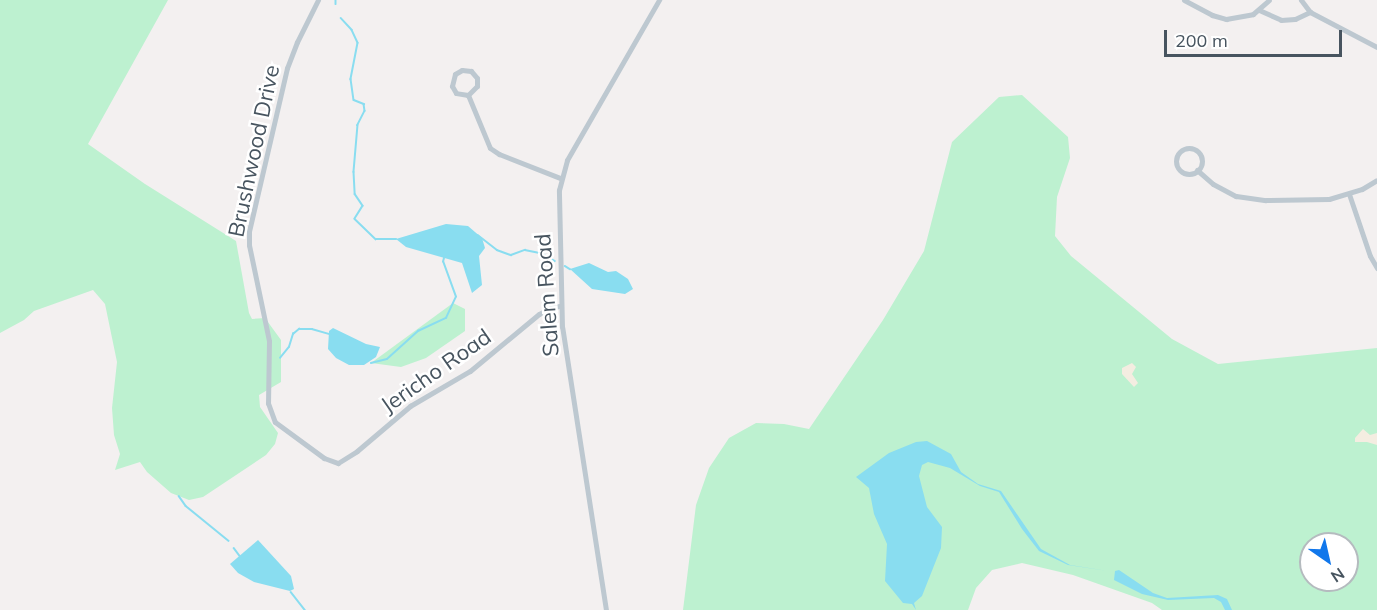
<!DOCTYPE html>
<style>
body{margin:0}
#map{position:relative;width:1377px;height:610px;overflow:hidden;background:#f3f0f0;font-family:Mulish,sans-serif}
div>[style]{position:absolute}
[style*='--x']{left:calc(var(--x)*1px);top:calc(var(--y)*1px);width:calc(var(--w)*1px);rotate:calc(var(--a)*1deg)}
.green>*{inset:0;background:#bdf1d0}
.sand>*{inset:0;background:#f4ede1}
.water>*{inset:0;background:#89ddf0}
.stream>*{height:1.5px;margin:-0.75px;padding:0 0.75px;transform-origin:0.75px;border-radius:0.75px;background:#89ddf0}
.street>*{height:5px;margin:-2.5px;padding:0 2.5px;transform-origin:2.5px;border-radius:2.5px;background:#bdc8d0}
.street>.ring{margin:-2.5px;padding:0;box-sizing:content-box;background:none;border:5px solid #bdc8d0;border-radius:50%}
span{translate:-50% -50%;white-space:nowrap;text-align:center;line-height:1.15;-webkit-text-stroke:5px #fff;paint-order:stroke}
.street-label{font-size:22px;color:#47545f}
.north{position:absolute;left:1299px;top:532px;width:60px;height:60px;box-sizing:border-box;background:#fff;border:2px solid #b5bbbf;border-radius:50%;rotate:146deg;font-size:16px;font-weight:700;line-height:24px;text-align:center;color:#47545f}
.north::after{content:'';display:block;margin:auto;width:21px;height:27px;background:#1177eb;clip-path:polygon(50% 0,100% 100%,50% 72%,0 100%)}
.scale{position:absolute;left:1164px;top:30px;width:178px;height:27px;box-sizing:border-box;border:3px solid #47545f;border-top:0;padding-left:8px;font-size:18px;line-height:21px;white-space:nowrap;color:#47545f;-webkit-text-stroke:4px #fff;paint-order:stroke}
</style>
<div id="map">
<div class="green">
<i style="clip-path:polygon(0 0,168px 0,88px 144px,145px 184px,236px 241px,249px 313px,252px 319px,265px 318px,281px 340px,281px 382px,259px 395px,260px 407px,278px 433px,275px 444px,266px 455px,203px 497px,189px 500px,171px 493px,147px 472px,140px 462px,115px 470px,120px 454px,114px 435px,112px 408px,117px 362px,105px 304px,93px 290px,34px 311px,24px 320px,0 333px)"></i>
<i style="clip-path:polygon(evenodd,1022px 95px,1068px 137px,1070px 158px,1057px 197px,1055px 236px,1071px 256px,1172px 339px,1218px 364px,1377px 348px,1377px 610px,1162px 610px,1152px 603px,1073px 575px,1022px 563px,992px 570px,976px 588px,968px 610px,683px 610px,696px 505px,709px 468px,729px 438px,756px 423px,784px 424px,809px 429px,883px 320px,924px 251px,952px 142px,999px 97px,1022px 95px,1311px 544px,1347px 544px,1347px 580px,1311px 580px,1311px 544px)"></i>
<i style="clip-path:polygon(453px 303px,465px 309px,465px 331px,426px 358px,401px 367px,371px 363px)"></i>
</div>
<div class="sand">
<i style="clip-path:polygon(1132px 363px,1136px 367px,1132px 374px,1138px 383px,1134px 387px,1122px 374px,1122px 368px)"></i>
<i style="clip-path:polygon(1363px 429px,1370px 435px,1377px 433px,1377px 445px,1367px 442px,1355px 442px,1355px 438px)"></i>
</div>
<div class="water">
<i style="clip-path:polygon(446px 224px,468px 226px,482px 238px,485px 248px,479px 256px,482px 285px,472px 293px,462px 263px,406px 247px,396px 239px)"></i>
<i style="clip-path:polygon(589px 263px,608px 272px,616px 271px,628px 279px,633px 289px,625px 294px,592px 289px,570px 269px)"></i>
<i style="clip-path:polygon(333px 328px,366px 344px,380px 347px,376px 357px,364px 365px,349px 365px,336px 358px,328px 349px,329px 331px)"></i>
<i style="clip-path:polygon(927px 441px,951px 454px,961px 472px,978px 484px,1001px 491px,1041px 549px,1070px 565px,1108px 571px,1068px 565px,1039px 551px,1022px 529px,999px 492px,980px 486px,950px 468px,928px 462px,922px 465px,919px 476px,927px 507px,942px 527px,941px 548px,922px 596px,914px 603px,916px 610px,912px 604px,903px 603px,885px 581px,887px 544px,874px 514px,869px 488px,856px 477px,889px 453px,916px 442px)"></i>
<i style="clip-path:polygon(258px 540px,291px 576px,294px 589px,290px 591px,254px 582px,238px 573px,230px 564px)"></i>
<i style="clip-path:polygon(1119px 570px,1153px 593px,1167px 598px,1218px 595px,1227px 599px,1232px 610px,1225px 610px,1221px 602px,1214px 598px,1168px 600px,1142px 594px,1114px 580px,1115px 571px)"></i>
</div>
<div class="stream">
<i style="--x:336;--y:0;--w:4;--a:90"></i>
<i style="--x:341;--y:18;--w:16;--a:47"></i>
<i style="--x:352;--y:30;--w:14;--a:65"></i>
<i style="--x:358;--y:43;--w:37;--a:101"></i>
<i style="--x:351;--y:79;--w:21;--a:82"></i>
<i style="--x:354;--y:100;--w:11;--a:22"></i>
<i style="--x:364;--y:104;--w:7;--a:82"></i>
<i style="--x:365;--y:111;--w:16;--a:117"></i>
<i style="--x:358;--y:125;--w:47;--a:94.9"></i>
<i style="--x:354;--y:172;--w:22;--a:87"></i>
<i style="--x:355;--y:194;--w:14;--a:56"></i>
<i style="--x:363;--y:206;--w:15;--a:122"></i>
<i style="--x:355;--y:219;--w:29;--a:44"></i>
<i style="--x:376;--y:239;--w:20;--a:0"></i>
<i style="--x:478;--y:235;--w:24;--a:38"></i>
<i style="--x:497;--y:250;--w:15;--a:20"></i>
<i style="--x:511;--y:255;--w:15;--a:-20"></i>
<i style="--x:525;--y:250;--w:16;--a:11"></i>
<i style="--x:541;--y:253;--w:16;--a:30"></i>
<i style="--x:565;--y:266;--w:6;--a:31"></i>
<i style="--x:280;--y:358;--w:14;--a:-51"></i>
<i style="--x:289;--y:347;--w:14;--a:-73"></i>
<i style="--x:293;--y:334;--w:8;--a:-40"></i>
<i style="--x:299;--y:329;--w:13;--a:0"></i>
<i style="--x:312;--y:329;--w:19;--a:16"></i>
<i style="--x:371;--y:363;--w:16;--a:-14"></i>
<i style="--x:387;--y:359;--w:42;--a:-42.1"></i>
<i style="--x:418;--y:331;--w:31;--a:-25"></i>
<i style="--x:446;--y:318;--w:23;--a:-65"></i>
<i style="--x:456;--y:297;--w:37;--a:-110"></i>
<i style="--x:443;--y:262;--w:4;--a:-76"></i>
<i style="--x:179;--y:496;--w:12;--a:55"></i>
<i style="--x:186;--y:506;--w:55;--a:39.1"></i>
<i style="--x:234;--y:548;--w:10;--a:53"></i>
<i style="--x:291;--y:592;--w:23;--a:52"></i>
</div>
<div class="street">
<i style="--x:318;--y:0;--w:47;--a:116.6"></i>
<i style="--x:297;--y:42;--w:28;--a:111"></i>
<i style="--x:287;--y:68;--w:167;--a:103.1"></i>
<i style="--x:249;--y:231;--w:14;--a:90"></i>
<i style="--x:249;--y:245;--w:98;--a:78.2"></i>
<i style="--x:269;--y:341;--w:62;--a:90.9"></i>
<i style="--x:268;--y:403;--w:20;--a:70"></i>
<i style="--x:275;--y:422;--w:61;--a:36.3"></i>
<i style="--x:324;--y:458;--w:15;--a:20"></i>
<i style="--x:338;--y:463;--w:22;--a:-32"></i>
<i style="--x:357;--y:451;--w:70;--a:-40.3"></i>
<i style="--x:410;--y:406;--w:69;--a:-30.3"></i>
<i style="--x:470;--y:371;--w:89;--a:-39.6"></i>
<i style="--x:539;--y:314;--w:15;--a:-28"></i>
<i style="--x:552;--y:307;--w:8;--a:-7"></i>
<i style="--x:1184;--y:0;--w:32;--a:28"></i>
<i style="--x:1212;--y:15;--w:15;--a:16"></i>
<i style="--x:1226;--y:19;--w:27;--a:-10"></i>
<i style="--x:1253;--y:14;--w:21;--a:-41"></i>
<i style="--x:1301;--y:0;--w:15;--a:53"></i>
<i style="--x:1310;--y:12;--w:76;--a:27.6"></i>
<i style="--x:1259;--y:10;--w:24;--a:24"></i>
<i style="--x:1281;--y:20;--w:14;--a:-4"></i>
<i style="--x:1295;--y:19;--w:17;--a:-25"></i>
<i style="--x:468;--y:95;--w:12;--a:-171"></i>
<i style="--x:456;--y:93;--w:8;--a:-120"></i>
<i style="--x:452;--y:86;--w:12;--a:-76"></i>
<i style="--x:455;--y:74;--w:8;--a:-30"></i>
<i style="--x:462;--y:70;--w:9;--a:6"></i>
<i style="--x:471;--y:71;--w:9;--a:49"></i>
<i style="--x:477;--y:78;--w:8;--a:90"></i>
<i style="--x:477;--y:86;--w:13;--a:135"></i>
<i style="--x:468;--y:95;--w:57;--a:67.5"></i>
<i style="--x:490;--y:148;--w:11;--a:34"></i>
<i style="--x:499;--y:154;--w:66;--a:21.5"></i>
<i class="ring" style="left:1176px;top:148px;width:21px;height:21px"></i>
<i style="--x:1197;--y:170;--w:21;--a:41"></i>
<i style="--x:1213;--y:184;--w:26;--a:28"></i>
<i style="--x:1236;--y:196;--w:30;--a:8"></i>
<i style="--x:1266;--y:200;--w:63;--a:-0.9"></i>
<i style="--x:1329;--y:199;--w:34;--a:-17"></i>
<i style="--x:1362;--y:189;--w:17;--a:-31"></i>
<i style="--x:1349;--y:194;--w:65;--a:71.3"></i>
<i style="--x:1370;--y:256;--w:14;--a:60"></i>
<i style="--x:606;--y:610;--w:286;--a:-98.8"></i>
<i style="--x:562;--y:327;--w:137;--a:-91.3"></i>
<i style="--x:559;--y:190;--w:31;--a:-75"></i>
<i style="--x:567;--y:160;--w:185;--a:-60.1"></i>
</div>
<div class="street-label">
<span style="left:254px;top:151px;rotate:-78deg">Brushwood Drive</span>
<span style="left:547px;top:295px;rotate:-94deg">Salem Road</span>
<span style="left:436px;top:371px;rotate:-35deg">Jericho Road</span>
</div>
<div class="north">N</div>
<div class="scale">200 m</div>
</div>
